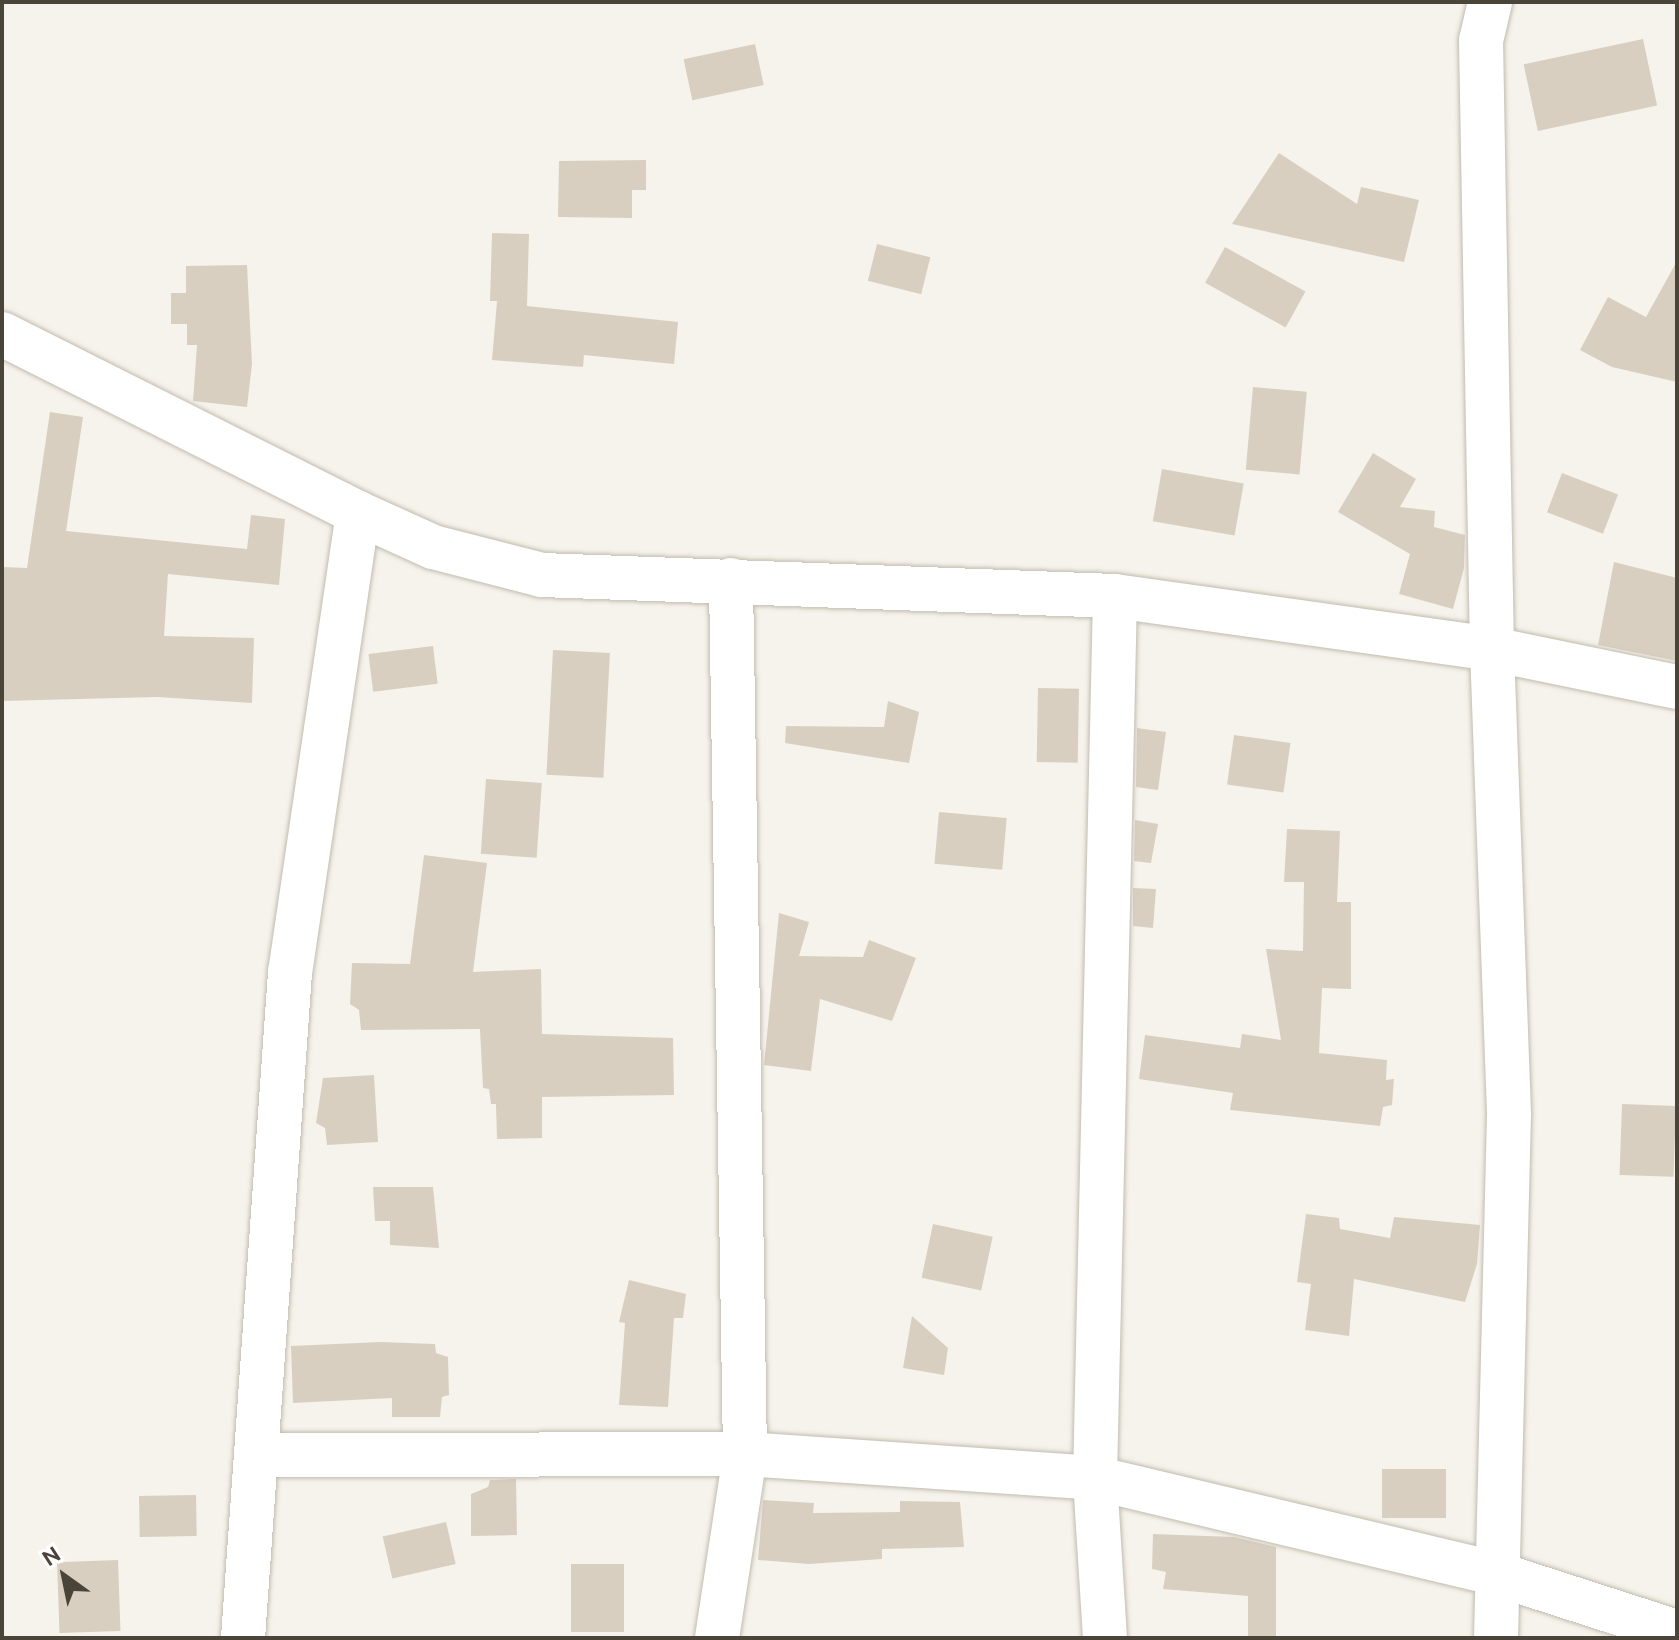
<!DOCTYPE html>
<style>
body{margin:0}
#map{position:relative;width:1679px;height:1640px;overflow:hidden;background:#f6f3ec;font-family:Ubuntu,sans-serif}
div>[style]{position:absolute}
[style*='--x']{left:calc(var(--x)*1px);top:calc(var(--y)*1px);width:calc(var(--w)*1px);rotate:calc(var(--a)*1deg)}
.building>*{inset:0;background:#d8cfc1;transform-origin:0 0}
.roads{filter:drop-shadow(0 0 2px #c2bbae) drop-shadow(0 0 2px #c2bbae)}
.minor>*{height:44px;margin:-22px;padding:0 22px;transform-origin:22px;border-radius:22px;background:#fff}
span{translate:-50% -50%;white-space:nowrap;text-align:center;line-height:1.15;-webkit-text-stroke:6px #fff;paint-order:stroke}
.frame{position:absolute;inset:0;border:4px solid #4b4439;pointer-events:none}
.north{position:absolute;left:24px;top:1536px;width:80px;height:80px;-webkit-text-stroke:6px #fff;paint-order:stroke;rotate:327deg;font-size:22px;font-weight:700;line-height:32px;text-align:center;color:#4b4439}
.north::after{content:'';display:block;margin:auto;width:28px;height:36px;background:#4b4439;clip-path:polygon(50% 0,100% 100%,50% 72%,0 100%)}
</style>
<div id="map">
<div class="building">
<i style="left:1643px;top:39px;width:68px;height:122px;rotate:78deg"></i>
<i style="left:755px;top:44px;width:42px;height:73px;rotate:78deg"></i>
<i style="clip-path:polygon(1279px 153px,1357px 204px,1361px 187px,1419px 200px,1404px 262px,1232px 224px)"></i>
<i style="clip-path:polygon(646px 160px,646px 190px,632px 190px,632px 218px,558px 217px,559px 161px)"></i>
<i style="clip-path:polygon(492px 233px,529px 234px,527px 306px,678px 322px,674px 364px,584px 355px,583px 367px,492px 360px,497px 301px,490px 301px)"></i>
<i style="left:877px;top:244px;width:55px;height:38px;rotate:14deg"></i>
<i style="left:1225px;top:247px;width:92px;height:41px;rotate:29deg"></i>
<i style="clip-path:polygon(1677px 261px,1677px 382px,1612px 367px,1580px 350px,1608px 297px,1646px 317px)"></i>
<i style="clip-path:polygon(247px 265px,252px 364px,247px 407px,193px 401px,197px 345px,187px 345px,187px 324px,171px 324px,171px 293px,186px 293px,186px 266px)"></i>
<i style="left:1253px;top:387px;width:54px;height:83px;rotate:5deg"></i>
<i style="clip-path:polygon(50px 412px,83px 417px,66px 531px,247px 549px,251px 515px,285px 519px,279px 585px,168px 574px,164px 636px,254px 638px,252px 703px,157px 697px,2px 701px,2px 567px,27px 568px)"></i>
<i style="clip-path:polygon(1373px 453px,1416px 479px,1400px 507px,1435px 511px,1434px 527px,1465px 535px,1464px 568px,1453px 609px,1399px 594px,1410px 554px,1338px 512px)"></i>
<i style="left:1162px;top:469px;width:83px;height:53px;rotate:10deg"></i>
<i style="left:1562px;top:473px;width:60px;height:42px;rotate:21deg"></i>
<i style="clip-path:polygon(1614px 562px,1677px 578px,1677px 661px,1598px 645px)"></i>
<i style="left:433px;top:646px;width:38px;height:65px;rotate:83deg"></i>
<i style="left:553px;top:650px;width:57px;height:125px;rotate:3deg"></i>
<i style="left:1038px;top:688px;width:41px;height:74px;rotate:1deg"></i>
<i style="clip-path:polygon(888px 701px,919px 712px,909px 763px,785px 743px,786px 726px,884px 727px)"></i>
<i style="clip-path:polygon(1137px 728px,1166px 732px,1158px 790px,1136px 787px)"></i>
<i style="left:1234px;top:735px;width:57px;height:50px;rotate:8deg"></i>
<i style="left:486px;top:779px;width:56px;height:75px;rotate:4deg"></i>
<i style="left:939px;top:812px;width:68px;height:52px;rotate:5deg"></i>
<i style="clip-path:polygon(1135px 820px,1158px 824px,1151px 863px,1134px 861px)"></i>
<i style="clip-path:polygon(1287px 829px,1340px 831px,1337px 902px,1351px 902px,1351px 989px,1322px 988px,1319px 1053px,1387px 1060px,1386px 1080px,1394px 1079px,1392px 1105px,1383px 1107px,1380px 1126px,1230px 1110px,1233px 1093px,1139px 1079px,1145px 1035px,1240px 1048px,1242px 1034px,1281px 1040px,1266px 949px,1303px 951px,1304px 882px,1284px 882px)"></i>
<i style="clip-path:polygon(424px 855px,487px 863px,473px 972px,541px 969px,542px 1034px,673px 1038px,674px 1095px,542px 1097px,542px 1138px,497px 1139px,496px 1104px,491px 1104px,489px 1089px,483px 1088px,480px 1029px,361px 1030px,359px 1010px,350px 1004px,352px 963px,410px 964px)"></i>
<i style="clip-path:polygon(1133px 888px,1156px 889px,1153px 928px,1133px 926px)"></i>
<i style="clip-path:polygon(779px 913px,809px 922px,799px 956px,863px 957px,869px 940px,916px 958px,892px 1021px,820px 999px,811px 1071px,764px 1065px)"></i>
<i style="clip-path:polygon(374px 1075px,378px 1142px,327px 1145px,325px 1128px,316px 1123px,323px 1078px)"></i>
<i style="left:1622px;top:1104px;width:54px;height:71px;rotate:2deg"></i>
<i style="clip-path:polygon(373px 1187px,433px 1187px,439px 1248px,390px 1245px,390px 1221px,375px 1221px)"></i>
<i style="clip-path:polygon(1306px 1214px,1339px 1218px,1340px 1229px,1390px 1238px,1394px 1217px,1480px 1225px,1477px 1264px,1465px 1302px,1354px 1279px,1349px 1336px,1305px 1330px,1311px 1284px,1297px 1282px)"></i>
<i style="left:933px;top:1224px;width:61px;height:55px;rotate:12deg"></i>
<i style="clip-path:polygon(629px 1280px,686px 1294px,683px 1318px,674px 1318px,668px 1407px,619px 1405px,625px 1323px,619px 1322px)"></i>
<i style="clip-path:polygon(912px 1316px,948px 1348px,944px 1375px,903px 1368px)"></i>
<i style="clip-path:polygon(380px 1342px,435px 1344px,436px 1353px,448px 1357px,449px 1395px,442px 1397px,440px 1417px,392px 1417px,392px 1398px,293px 1403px,291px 1346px)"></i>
<i style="left:1382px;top:1469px;width:64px;height:49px"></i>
<i style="clip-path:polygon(516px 1479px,517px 1535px,471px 1536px,471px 1494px,488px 1487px,490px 1480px)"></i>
<i style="left:196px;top:1495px;width:41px;height:57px;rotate:89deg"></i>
<i style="clip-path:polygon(763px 1500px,814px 1503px,813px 1513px,900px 1512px,900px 1501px,960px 1502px,964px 1547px,882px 1549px,882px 1559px,809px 1564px,758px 1560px)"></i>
<i style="left:446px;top:1522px;width:43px;height:65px;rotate:77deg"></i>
<i style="clip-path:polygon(1153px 1534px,1234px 1537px,1276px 1547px,1276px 1638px,1248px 1638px,1248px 1596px,1163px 1589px,1166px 1572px,1152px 1569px)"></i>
<i style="left:118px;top:1560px;width:71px;height:61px;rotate:88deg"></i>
<i style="left:624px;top:1564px;width:68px;height:53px;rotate:90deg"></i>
</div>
<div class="roads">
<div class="minor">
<i style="--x:1490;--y:2;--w:39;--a:103"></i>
<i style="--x:1481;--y:40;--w:609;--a:88.97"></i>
<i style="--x:1492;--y:649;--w:465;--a:87.9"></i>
<i style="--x:1509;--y:1114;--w:524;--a:91.42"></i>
<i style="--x:2;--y:334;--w:398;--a:26.7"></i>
<i style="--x:358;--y:513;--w:82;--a:24.4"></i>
<i style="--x:433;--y:547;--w:113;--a:14.4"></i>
<i style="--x:542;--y:575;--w:573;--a:2.1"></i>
<i style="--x:1115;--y:596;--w:381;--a:8"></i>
<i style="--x:1492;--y:649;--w:189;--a:11.6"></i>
<i style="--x:256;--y:1455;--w:489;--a:-0.1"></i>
<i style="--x:745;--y:1454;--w:351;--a:3.9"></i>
<i style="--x:1095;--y:1478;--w:410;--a:13.4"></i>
<i style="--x:1494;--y:1573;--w:192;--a:17.9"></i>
<i style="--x:243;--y:1638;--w:667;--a:-85.96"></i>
<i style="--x:290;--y:973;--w:465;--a:-81.6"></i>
<i style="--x:717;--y:1638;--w:186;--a:-81.3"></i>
<i style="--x:745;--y:1454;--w:874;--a:-90.92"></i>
<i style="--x:1105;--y:1638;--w:160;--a:-93.6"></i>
<i style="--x:1095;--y:1478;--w:882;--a:-88.7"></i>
</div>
</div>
<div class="frame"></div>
<div class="north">N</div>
</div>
